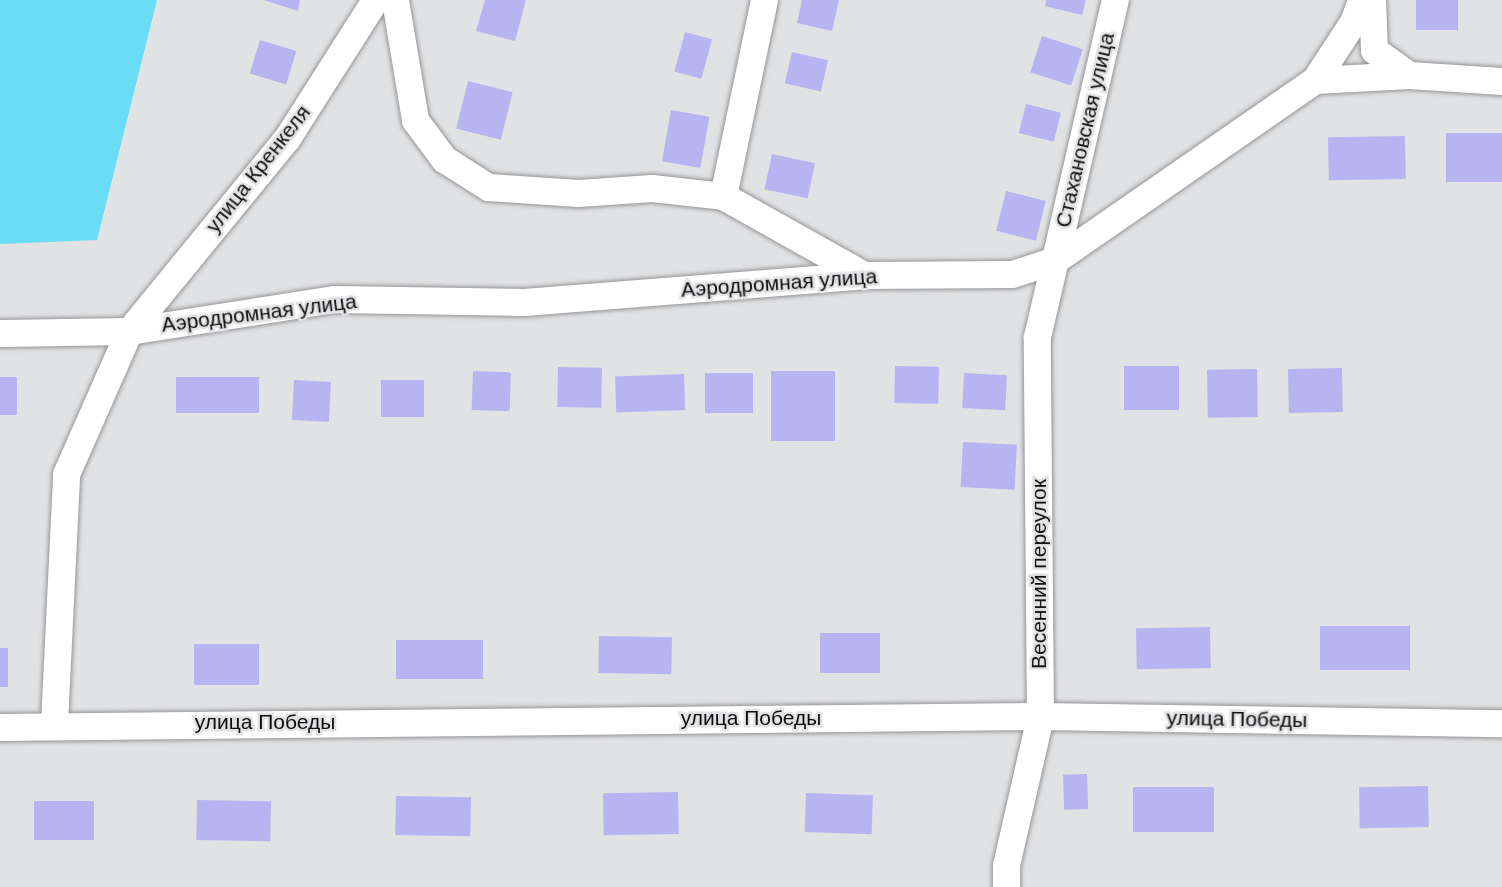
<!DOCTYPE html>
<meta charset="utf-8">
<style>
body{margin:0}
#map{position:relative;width:1502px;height:887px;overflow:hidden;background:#e1e2e4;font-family:Helvetica,sans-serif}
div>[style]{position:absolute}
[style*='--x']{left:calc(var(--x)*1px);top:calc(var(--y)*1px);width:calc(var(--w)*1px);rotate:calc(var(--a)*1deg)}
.water>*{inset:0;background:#6adcf6}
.building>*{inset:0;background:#b7b4f2;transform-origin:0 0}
.roads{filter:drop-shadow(0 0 2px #959697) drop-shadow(0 0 2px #959697)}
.street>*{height:27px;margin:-13.5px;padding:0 13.5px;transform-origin:13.5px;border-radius:13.5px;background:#fff}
span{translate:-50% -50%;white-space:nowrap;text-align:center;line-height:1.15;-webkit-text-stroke:5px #e1e2e4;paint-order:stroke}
.street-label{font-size:21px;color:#0e0e0f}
</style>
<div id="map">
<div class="water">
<i style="clip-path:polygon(0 0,157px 0,97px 240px,0 244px)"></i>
</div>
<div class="building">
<i style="clip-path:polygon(264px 0,300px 0,298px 11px)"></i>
<i style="clip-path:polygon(485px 0,526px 0,515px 41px,476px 31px)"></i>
<i style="clip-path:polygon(802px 0,839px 0,832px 31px,797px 23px)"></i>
<i style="clip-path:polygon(1046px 0,1086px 0,1082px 15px,1045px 6px)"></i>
<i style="left:1416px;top:0;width:42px;height:30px"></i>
<i style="left:685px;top:32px;width:28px;height:41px;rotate:15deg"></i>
<i style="left:1042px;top:36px;width:43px;height:38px;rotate:18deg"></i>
<i style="left:260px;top:40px;width:38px;height:35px;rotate:17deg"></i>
<i style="left:792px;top:52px;width:37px;height:32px;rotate:13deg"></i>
<i style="left:468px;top:81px;width:46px;height:49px;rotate:14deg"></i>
<i style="left:1026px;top:104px;width:36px;height:30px;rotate:14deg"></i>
<i style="left:671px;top:110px;width:39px;height:52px;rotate:10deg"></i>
<i style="left:1446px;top:133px;width:56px;height:49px"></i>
<i style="left:1405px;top:136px;width:43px;height:77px;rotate:89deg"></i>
<i style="left:772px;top:154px;width:44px;height:36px;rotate:12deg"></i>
<i style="left:1006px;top:191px;width:41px;height:41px;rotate:14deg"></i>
<i style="left:895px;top:366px;width:44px;height:37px;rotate:1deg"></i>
<i style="left:1124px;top:366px;width:55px;height:44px"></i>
<i style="left:558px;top:367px;width:44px;height:40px;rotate:1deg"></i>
<i style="left:1342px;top:368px;width:44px;height:54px;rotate:89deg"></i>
<i style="left:1257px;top:369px;width:48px;height:50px;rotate:89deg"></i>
<i style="left:473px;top:371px;width:38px;height:39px;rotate:2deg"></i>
<i style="left:835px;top:371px;width:70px;height:64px;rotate:90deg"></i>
<i style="left:705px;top:373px;width:48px;height:40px"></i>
<i style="left:964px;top:373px;width:43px;height:35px;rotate:3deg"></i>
<i style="left:684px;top:374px;width:36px;height:69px;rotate:88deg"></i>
<i style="left:0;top:377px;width:17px;height:38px"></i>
<i style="left:176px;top:377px;width:83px;height:36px"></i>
<i style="left:294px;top:380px;width:37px;height:40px;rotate:3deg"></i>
<i style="left:381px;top:380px;width:43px;height:37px"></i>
<i style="left:963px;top:442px;width:54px;height:45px;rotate:3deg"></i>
<i style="left:1320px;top:626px;width:90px;height:44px"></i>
<i style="left:1210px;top:627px;width:41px;height:74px;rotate:89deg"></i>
<i style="left:820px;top:633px;width:60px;height:40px"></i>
<i style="left:599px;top:636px;width:73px;height:37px;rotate:1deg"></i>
<i style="left:483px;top:640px;width:39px;height:87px;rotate:90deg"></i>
<i style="left:194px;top:644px;width:65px;height:41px"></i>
<i style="left:0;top:648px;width:8px;height:39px"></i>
<i style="left:1087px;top:774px;width:35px;height:24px;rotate:88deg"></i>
<i style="left:1428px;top:786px;width:41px;height:69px;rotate:89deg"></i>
<i style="left:1133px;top:787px;width:81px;height:45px"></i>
<i style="left:678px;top:792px;width:42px;height:75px;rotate:89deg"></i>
<i style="left:806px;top:793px;width:67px;height:39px;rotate:2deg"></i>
<i style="left:396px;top:796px;width:75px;height:39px;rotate:1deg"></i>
<i style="left:197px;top:800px;width:74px;height:40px;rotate:1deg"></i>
<i style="left:94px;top:801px;width:39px;height:60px;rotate:90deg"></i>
</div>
<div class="roads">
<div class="street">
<i style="--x:395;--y:0;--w:122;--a:80.5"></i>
<i style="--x:415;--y:120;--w:49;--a:53.4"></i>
<i style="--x:444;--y:159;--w:52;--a:32.5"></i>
<i style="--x:488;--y:187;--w:90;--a:3.8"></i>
<i style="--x:578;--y:193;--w:74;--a:-3.9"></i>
<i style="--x:652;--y:188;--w:71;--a:6.4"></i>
<i style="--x:723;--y:196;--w:162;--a:29.3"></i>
<i style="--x:1372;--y:0;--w:50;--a:87.7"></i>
<i style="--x:1374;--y:50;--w:43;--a:35.5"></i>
<i style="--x:1315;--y:80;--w:69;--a:-56.8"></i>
<i style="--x:1353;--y:22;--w:23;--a:-70"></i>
<i style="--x:723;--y:196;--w:200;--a:-78.2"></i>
<i style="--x:0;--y:333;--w:129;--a:-0.9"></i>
<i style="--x:129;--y:331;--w:207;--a:-8.9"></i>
<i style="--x:334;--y:299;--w:190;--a:0.9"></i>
<i style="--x:524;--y:302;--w:341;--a:-4.5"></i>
<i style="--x:864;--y:275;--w:148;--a:-0.4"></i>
<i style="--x:1012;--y:274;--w:45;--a:-18"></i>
<i style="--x:1055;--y:260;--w:316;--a:-34.7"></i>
<i style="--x:1315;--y:80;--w:94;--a:-3"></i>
<i style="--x:1409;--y:75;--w:93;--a:3.7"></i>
<i style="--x:54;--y:723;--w:249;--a:-87.2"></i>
<i style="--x:66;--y:474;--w:156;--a:-66.2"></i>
<i style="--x:129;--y:331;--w:249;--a:-50.7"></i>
<i style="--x:287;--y:138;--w:164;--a:-57.5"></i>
<i style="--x:0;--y:727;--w:1040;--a:-0.61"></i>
<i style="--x:1040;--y:716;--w:462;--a:0.9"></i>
<i style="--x:1006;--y:887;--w:22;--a:-90"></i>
<i style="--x:1006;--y:865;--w:153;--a:-77.1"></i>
<i style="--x:1040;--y:716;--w:379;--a:-90.5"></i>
<i style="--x:1037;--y:337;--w:346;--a:-77"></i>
</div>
</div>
<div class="street-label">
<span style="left:1085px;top:130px;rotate:-77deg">Стахановская улица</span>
<span style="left:258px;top:169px;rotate:-52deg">улица Кренкеля</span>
<span style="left:779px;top:283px;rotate:-4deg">Аэродромная улица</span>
<span style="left:259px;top:313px;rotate:-7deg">Аэродромная улица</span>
<span style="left:1039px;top:574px;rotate:-90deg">Весенний переулок</span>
<span style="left:751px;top:718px">улица Победы</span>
<span style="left:1237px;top:719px;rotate:1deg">улица Победы</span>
<span style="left:265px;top:722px">улица Победы</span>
</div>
</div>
